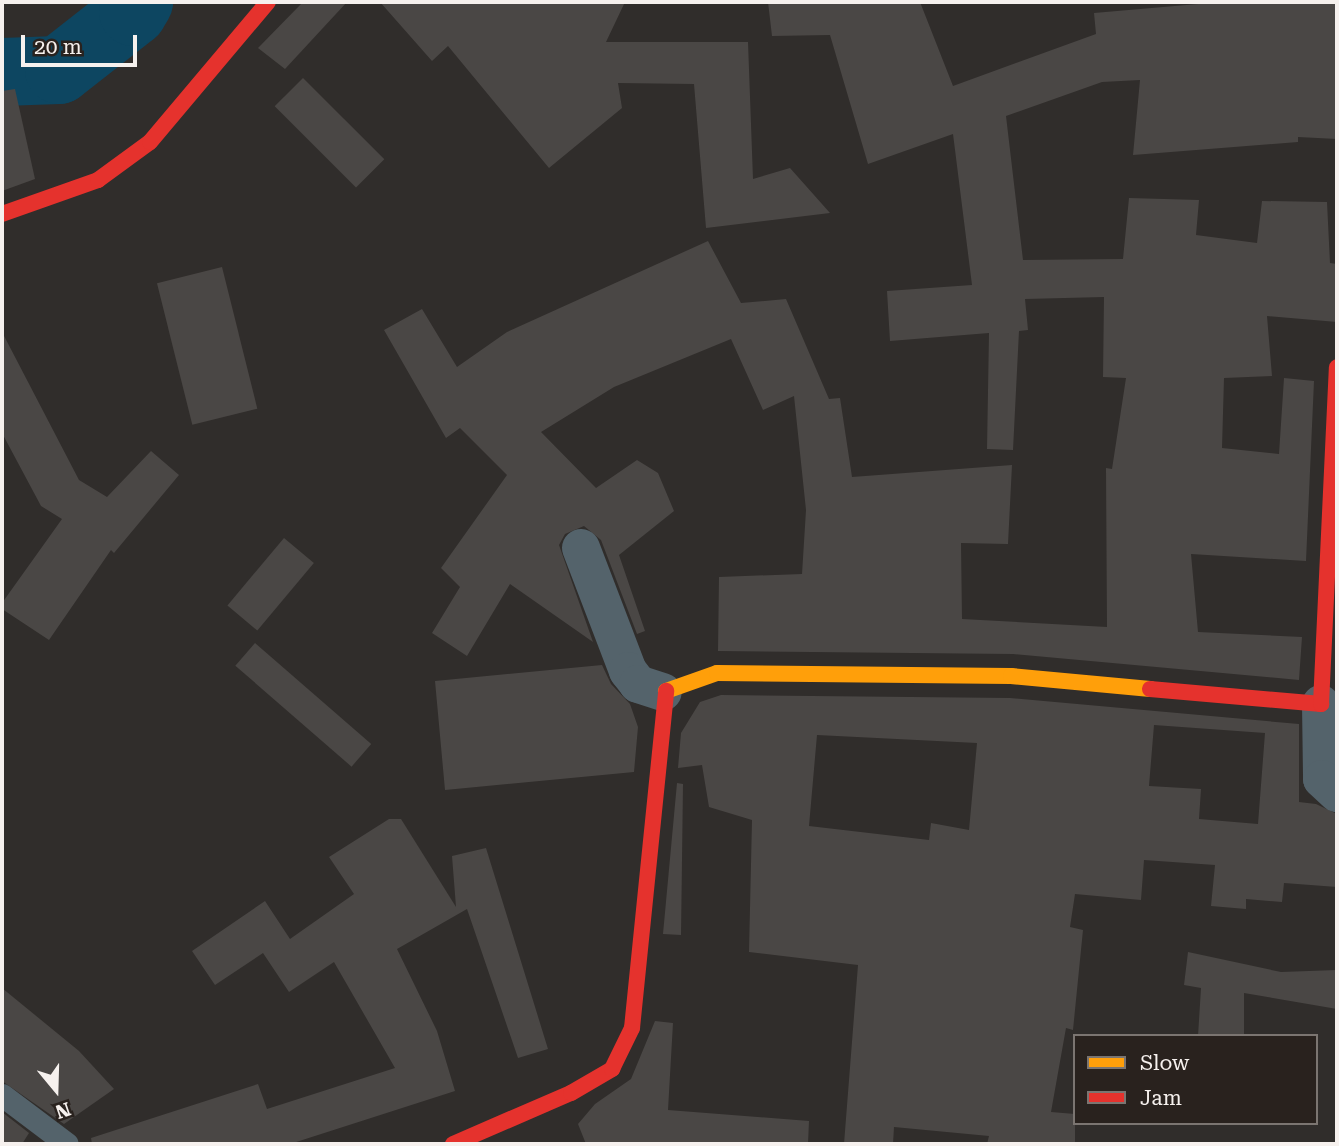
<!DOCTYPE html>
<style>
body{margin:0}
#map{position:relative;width:1339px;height:1146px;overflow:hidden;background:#302d2b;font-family:"Roboto Serif",serif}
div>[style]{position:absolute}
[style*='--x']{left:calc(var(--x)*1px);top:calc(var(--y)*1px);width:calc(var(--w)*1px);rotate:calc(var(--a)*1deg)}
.river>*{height:68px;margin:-34px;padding:0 34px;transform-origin:34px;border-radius:34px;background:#0d4661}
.building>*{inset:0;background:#4a4745;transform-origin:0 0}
.lane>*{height:23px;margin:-11.5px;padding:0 11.5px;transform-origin:11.5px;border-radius:11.5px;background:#54636b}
.street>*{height:38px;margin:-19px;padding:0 19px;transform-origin:19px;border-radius:19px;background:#54636b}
.slow>*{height:16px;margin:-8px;padding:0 8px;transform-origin:8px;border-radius:8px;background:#ff9f0a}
.jam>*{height:16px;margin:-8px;padding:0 8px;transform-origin:8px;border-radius:8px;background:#e5322d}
span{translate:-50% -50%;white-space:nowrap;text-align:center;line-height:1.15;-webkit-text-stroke:7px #29221e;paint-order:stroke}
.frame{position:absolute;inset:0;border:4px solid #f6f1ee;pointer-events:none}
.legend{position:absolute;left:1073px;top:1034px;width:245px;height:91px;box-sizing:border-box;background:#29221e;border:2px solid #7b7571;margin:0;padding:9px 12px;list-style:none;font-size:21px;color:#f6f1ee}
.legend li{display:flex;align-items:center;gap:14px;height:35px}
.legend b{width:35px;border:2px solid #7b7571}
.north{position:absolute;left:21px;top:1055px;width:70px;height:70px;-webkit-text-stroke:5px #29221e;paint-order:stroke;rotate:161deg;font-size:19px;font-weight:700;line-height:28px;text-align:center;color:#f6f1ee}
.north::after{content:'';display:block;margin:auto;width:24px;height:32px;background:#f6f1ee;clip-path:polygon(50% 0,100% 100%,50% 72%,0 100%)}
.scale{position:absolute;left:21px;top:35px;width:116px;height:32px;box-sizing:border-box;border:4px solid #f6f1ee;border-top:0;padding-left:9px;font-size:21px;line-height:24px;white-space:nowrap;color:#f6f1ee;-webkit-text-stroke:5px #29221e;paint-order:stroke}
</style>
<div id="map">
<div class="river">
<i style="--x:2;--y:72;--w:57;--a:-2"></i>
<i style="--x:59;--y:70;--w:94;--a:-38.1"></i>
<i style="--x:133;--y:12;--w:12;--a:-59"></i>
</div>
<div class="building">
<i style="clip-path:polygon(303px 2px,347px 2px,285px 69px,258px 48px)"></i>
<i style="clip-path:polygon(380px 2px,625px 2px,606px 42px,748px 42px,753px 179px,790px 168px,830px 213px,706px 228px,694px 84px,618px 83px,622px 108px,549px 168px,448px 46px,432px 61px)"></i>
<i style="clip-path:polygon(768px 2px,920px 2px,953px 86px,1096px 34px,1094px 13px,1221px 2px,1337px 4px,1337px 139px,1298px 137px,1298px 142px,1133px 155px,1140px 80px,1102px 82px,1006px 116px,1023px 260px,1123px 259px,1129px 198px,1199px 200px,1196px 235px,1257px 243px,1262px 201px,1327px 202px,1330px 263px,1337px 264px,1337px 322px,1267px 316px,1272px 376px,1224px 378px,1222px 448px,1279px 454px,1284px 378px,1314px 381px,1306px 561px,1191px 554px,1198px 632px,1302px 637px,1299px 680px,1013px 654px,718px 651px,719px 577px,802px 574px,806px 510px,794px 396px,763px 410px,731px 339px,614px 387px,541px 432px,596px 488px,637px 460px,658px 473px,674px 511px,619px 555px,645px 631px,637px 634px,601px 540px,584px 526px,565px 534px,559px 545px,593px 642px,510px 584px,467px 656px,432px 633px,460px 587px,441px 568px,507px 475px,460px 428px,446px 438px,384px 330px,422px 309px,457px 367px,507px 332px,708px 241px,741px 303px,786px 299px,829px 399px,840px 398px,852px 477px,1012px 465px,1008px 544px,961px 543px,962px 619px,1107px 627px,1106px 468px,1112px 469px,1126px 378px,1103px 377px,1104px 297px,1025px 299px,1028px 330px,1019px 331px,1013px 450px,987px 449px,989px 333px,890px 341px,887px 291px,972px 285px,953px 134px,868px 164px,830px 35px,772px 36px)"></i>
<i style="left:303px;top:78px;width:115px;height:40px;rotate:45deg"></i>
<i style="clip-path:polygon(15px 89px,35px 179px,2px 191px,2px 91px)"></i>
<i style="left:222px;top:267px;width:146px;height:67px;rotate:76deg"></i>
<i style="clip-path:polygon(2px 332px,79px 480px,107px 497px,151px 451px,179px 475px,114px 553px,111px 550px,49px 640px,2px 609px,2px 603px,62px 519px,41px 506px,2px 433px)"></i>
<i style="left:284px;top:538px;width:39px;height:88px;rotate:40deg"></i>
<i style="left:255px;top:643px;width:154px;height:30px;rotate:41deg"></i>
<i style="clip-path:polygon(602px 665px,611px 684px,630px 704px,638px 727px,634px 772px,445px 790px,435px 681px)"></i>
<i style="clip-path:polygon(evenodd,721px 695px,1010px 698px,1299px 724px,1299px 802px,1316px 804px,1337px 814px,1337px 887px,1284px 883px,1282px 902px,1246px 899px,1246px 909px,1211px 906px,1215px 865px,1144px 860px,1141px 900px,1075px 894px,1070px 927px,1083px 930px,1073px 1030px,1066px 1028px,1051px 1112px,1075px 1114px,1075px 1144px,987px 1144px,989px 1136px,894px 1127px,893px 1144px,844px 1144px,858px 965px,749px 952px,752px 820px,709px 807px,702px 765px,678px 768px,681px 733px,700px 702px,721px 695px,1154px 725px,1265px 733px,1258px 824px,1199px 819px,1201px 789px,1149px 786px,1154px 725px,721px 695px,817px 735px,977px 743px,969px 830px,931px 823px,929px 840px,809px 826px,817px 735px)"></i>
<i style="clip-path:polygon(677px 783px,683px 784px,681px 935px,663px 934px)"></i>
<i style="clip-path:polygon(389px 819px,401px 819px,456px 907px,452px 856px,486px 848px,548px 1049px,518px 1058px,467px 909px,397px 949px,437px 1031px,455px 1091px,290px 1144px,92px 1144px,91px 1138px,258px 1084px,267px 1109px,395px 1068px,334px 962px,289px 992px,263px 953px,215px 985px,192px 951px,265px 901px,290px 939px,354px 894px,329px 857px)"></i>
<i style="clip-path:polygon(1188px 952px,1281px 972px,1337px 970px,1337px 1009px,1244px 993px,1244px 1036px,1198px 1036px,1201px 988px,1184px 985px)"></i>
<i style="clip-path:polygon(2px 988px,79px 1051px,114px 1089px,64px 1124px,2px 1081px)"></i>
<i style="clip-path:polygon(655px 1021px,673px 1023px,668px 1110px,809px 1121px,808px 1144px,586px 1144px,578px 1124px,595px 1104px,631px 1079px)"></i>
<i style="clip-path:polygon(2px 1112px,29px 1133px,22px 1144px,2px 1144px)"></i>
</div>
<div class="lane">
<i style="--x:2;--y:1095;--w:81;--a:37"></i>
</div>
<div class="street">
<i style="--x:581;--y:548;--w:132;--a:69.1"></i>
<i style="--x:628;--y:671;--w:16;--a:52"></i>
<i style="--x:638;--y:684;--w:26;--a:18"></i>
<i style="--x:1321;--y:704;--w:75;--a:89.2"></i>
<i style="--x:1322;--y:779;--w:21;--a:43"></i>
</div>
<div class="slow">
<i style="--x:666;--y:691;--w:54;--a:-19.4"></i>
<i style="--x:717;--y:673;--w:294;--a:0.6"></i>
<i style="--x:1011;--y:676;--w:140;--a:5.3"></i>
</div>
<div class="jam">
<i style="--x:2;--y:214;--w:102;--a:-19.5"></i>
<i style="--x:98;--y:180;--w:64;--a:-36.2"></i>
<i style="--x:150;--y:142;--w:183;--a:-49.9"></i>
<i style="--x:1150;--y:689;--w:172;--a:5"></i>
<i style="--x:1321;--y:704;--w:337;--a:-87.3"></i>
<i style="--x:453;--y:1144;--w:129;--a:-23.4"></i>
<i style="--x:571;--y:1093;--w:48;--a:-30.3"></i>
<i style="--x:612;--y:1069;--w:46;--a:-64"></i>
<i style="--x:632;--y:1028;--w:339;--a:-84.2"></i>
</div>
<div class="frame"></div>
<ul class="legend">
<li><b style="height:9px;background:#ff9f0a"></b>Slow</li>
<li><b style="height:9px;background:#e5322d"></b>Jam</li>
</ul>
<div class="north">N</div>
<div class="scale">20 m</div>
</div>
